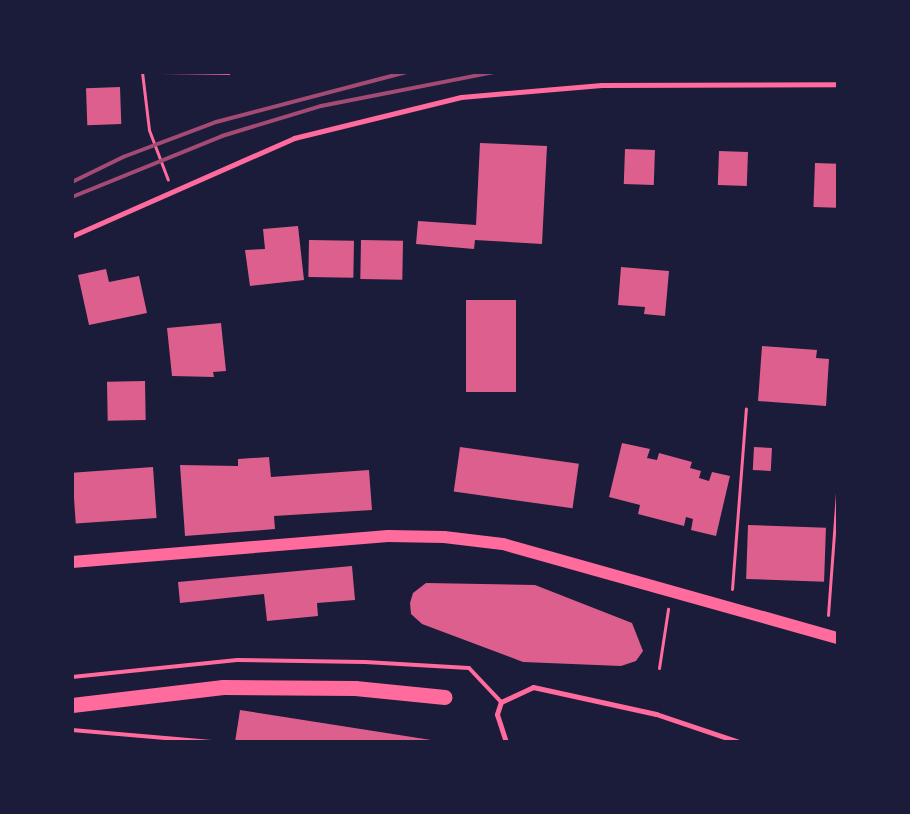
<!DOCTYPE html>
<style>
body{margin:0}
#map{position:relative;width:910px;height:814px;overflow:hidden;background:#1b1b3a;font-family:"Golos Text",sans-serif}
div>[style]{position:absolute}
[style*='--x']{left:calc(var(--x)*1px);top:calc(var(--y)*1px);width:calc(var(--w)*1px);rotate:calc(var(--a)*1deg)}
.building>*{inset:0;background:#dd5f8e;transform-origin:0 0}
.path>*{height:3px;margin:-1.5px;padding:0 1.5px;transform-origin:1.5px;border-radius:1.5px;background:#ff6b9d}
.service>*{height:4px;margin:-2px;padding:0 2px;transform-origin:2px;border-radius:2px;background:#ff6b9d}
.minor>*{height:5px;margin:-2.5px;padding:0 2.5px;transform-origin:2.5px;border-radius:2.5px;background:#ff6b9d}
.primary>*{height:12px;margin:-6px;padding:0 6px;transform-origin:6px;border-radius:6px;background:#ff6b9d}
.motorway>*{height:15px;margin:-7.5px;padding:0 7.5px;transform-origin:7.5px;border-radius:7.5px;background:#ff6b9d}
.rail>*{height:4px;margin:-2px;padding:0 2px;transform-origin:2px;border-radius:2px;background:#a44b75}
span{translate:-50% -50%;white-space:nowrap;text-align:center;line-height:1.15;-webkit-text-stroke:4.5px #1b1b3a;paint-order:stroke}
.frame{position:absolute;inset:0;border:74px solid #1b1b3a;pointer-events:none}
</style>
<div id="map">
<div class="building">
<i style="clip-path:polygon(161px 72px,230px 72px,230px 75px,160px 74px)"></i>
<i style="left:120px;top:87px;width:37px;height:34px;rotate:88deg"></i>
<i style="clip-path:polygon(480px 143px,547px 146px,542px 244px,475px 240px,474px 249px,416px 244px,418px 221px,476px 225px)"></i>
<i style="left:625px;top:149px;width:30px;height:35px;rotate:2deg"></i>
<i style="left:719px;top:151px;width:29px;height:34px;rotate:2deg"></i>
<i style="left:815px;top:163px;width:23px;height:44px;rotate:2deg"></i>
<i style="clip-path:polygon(298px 226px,304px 280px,250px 286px,245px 250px,265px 249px,263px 229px)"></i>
<i style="left:309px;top:240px;width:45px;height:37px;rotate:1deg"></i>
<i style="left:361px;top:240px;width:42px;height:39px;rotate:1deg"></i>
<i style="clip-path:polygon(621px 267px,669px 271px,665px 316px,644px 314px,645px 307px,618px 305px)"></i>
<i style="clip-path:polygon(106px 269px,109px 282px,139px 276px,147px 313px,89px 325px,78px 275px)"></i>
<i style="left:466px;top:300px;width:50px;height:92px"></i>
<i style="clip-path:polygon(221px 323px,226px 371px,213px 372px,214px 377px,172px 376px,167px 328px)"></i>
<i style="clip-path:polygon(762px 346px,817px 350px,816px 358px,829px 359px,826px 406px,758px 401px)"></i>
<i style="left:145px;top:381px;width:39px;height:38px;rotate:89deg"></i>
<i style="clip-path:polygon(622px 443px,650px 449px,647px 458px,657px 460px,659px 453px,692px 462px,690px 468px,701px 471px,699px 478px,709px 481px,712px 472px,730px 476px,716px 536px,691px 530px,693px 519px,686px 517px,684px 526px,638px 514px,640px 505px,609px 497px)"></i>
<i style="left:460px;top:447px;width:120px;height:45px;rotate:8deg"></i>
<i style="left:754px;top:447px;width:18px;height:23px;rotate:3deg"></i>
<i style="clip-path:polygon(269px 457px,271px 477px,369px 470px,372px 510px,274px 516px,275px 529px,185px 536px,180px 465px,238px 466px,238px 459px)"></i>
<i style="left:153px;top:467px;width:51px;height:81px;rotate:86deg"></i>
<i style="left:748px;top:525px;width:78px;height:54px;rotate:2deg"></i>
<i style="clip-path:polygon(352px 566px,355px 600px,317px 603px,318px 616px,267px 621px,264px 594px,180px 603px,178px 582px)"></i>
<i style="clip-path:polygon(426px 583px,535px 585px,632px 623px,643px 651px,636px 661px,621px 666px,523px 662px,422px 624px,411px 614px,410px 603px,413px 593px)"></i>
<i style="clip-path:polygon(240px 710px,431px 740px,431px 742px,235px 742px)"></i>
</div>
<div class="path">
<i style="--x:142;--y:72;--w:58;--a:83.1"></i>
<i style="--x:149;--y:130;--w:53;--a:69.2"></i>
<i style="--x:838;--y:407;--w:46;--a:90"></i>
<i style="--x:732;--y:589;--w:181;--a:-85.6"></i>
<i style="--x:828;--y:615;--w:135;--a:-85.8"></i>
<i style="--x:659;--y:668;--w:60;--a:-81.3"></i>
</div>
<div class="service">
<i style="--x:72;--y:677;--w:166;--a:-5.9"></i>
<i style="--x:237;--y:660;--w:128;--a:0.9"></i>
<i style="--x:365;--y:662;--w:104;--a:3.3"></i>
<i style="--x:469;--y:668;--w:47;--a:46.7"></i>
<i style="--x:72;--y:730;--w:140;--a:4.9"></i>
</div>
<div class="minor">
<i style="--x:72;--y:236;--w:243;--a:-23.8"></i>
<i style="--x:294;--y:138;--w:172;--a:-13.8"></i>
<i style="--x:461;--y:97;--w:141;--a:-4.9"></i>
<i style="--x:601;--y:85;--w:237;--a:-0.2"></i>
<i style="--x:506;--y:742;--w:29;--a:-108"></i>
<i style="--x:497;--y:714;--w:13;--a:-72"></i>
<i style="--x:501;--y:702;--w:35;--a:-25"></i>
<i style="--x:533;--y:687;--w:126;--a:12.4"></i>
<i style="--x:656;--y:714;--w:88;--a:18.6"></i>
</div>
<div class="primary">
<i style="--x:72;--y:562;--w:317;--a:-4.7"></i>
<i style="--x:388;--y:536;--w:56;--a:1"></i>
<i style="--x:444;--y:537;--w:59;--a:6.8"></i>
<i style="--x:503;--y:544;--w:348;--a:15.7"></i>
</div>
<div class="motorway">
<i style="--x:72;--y:705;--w:152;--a:-6.8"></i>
<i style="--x:223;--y:687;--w:132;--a:0.4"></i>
<i style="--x:355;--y:688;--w:90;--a:5.7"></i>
</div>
<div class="rail">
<i style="--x:72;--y:182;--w:57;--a:-26.1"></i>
<i style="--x:123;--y:157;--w:99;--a:-20.6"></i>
<i style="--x:216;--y:122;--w:197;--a:-14.7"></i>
<i style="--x:72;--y:197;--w:162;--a:-22.1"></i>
<i style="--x:222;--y:136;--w:103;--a:-16.9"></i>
<i style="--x:321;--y:106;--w:176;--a:-11.1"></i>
</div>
<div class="frame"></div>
</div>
